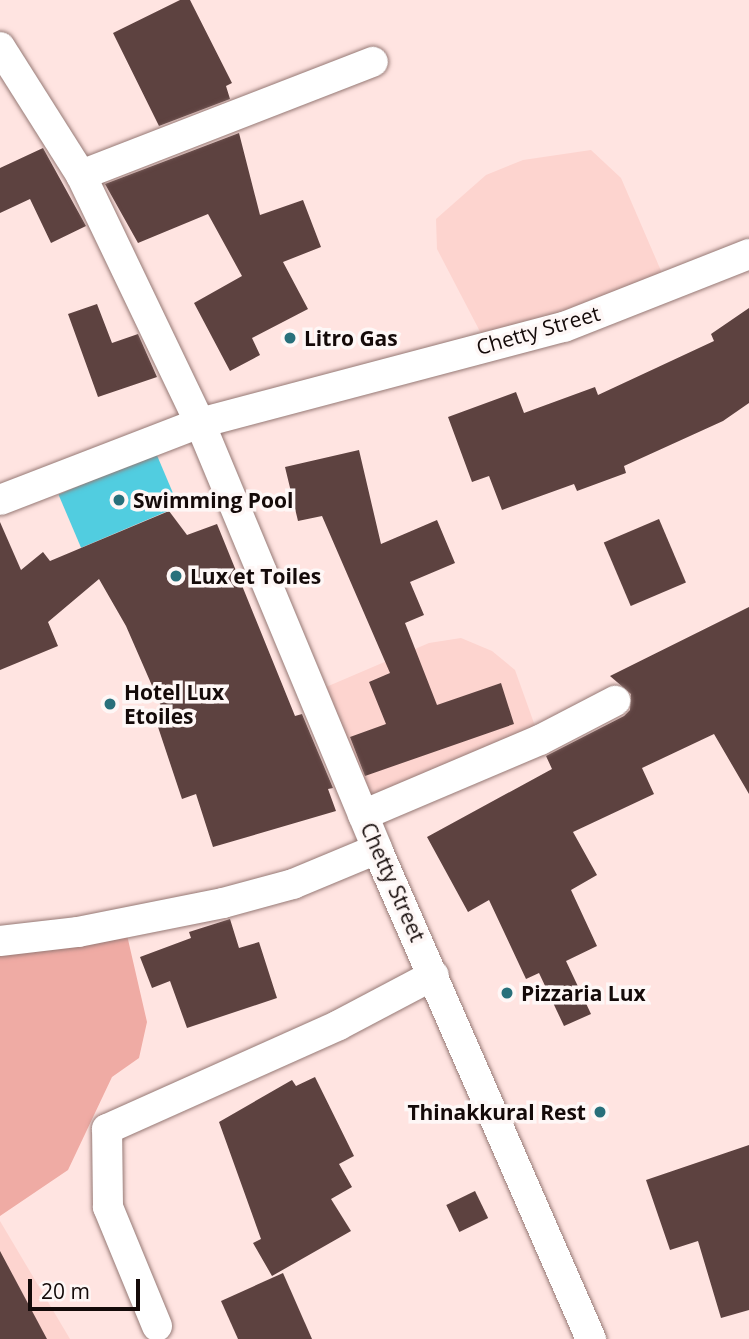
<!DOCTYPE html>
<style>
body{margin:0}
#map{position:relative;width:749px;height:1339px;overflow:hidden;background:#ffe4e1;font-family:"Open Sans",sans-serif}
div>[style]{position:absolute}
[style*='--x']{left:calc(var(--x)*1px);top:calc(var(--y)*1px);width:calc(var(--w)*1px);rotate:calc(var(--a)*1deg)}
.built>*{inset:0;background:#fdd4cf}
.green>*{inset:0;background:#efaba4}
.water>*{inset:0;background:#51cde0;transform-origin:0 0}
.building>*{inset:0;background:#5d4240;transform-origin:0 0}
.roads{filter:drop-shadow(0 0 2px #967975) drop-shadow(0 0 2px #967975)}
.minor>*{height:30px;margin:-15px;padding:0 15px;transform-origin:15px;border-radius:15px;background:#fff}
.dots>*{width:19px;height:19px;translate:-50% -50%;box-sizing:border-box;border:4px solid #fef7f6;border-radius:50%}
span{translate:-50% -50%;white-space:nowrap;text-align:center;line-height:1.15;-webkit-text-stroke:7px #fef7f6;paint-order:stroke}
.street-label{font-size:21px;color:#140a09}
.poi-label{font-size:21px;color:#140a09;font-weight:700}
.left{translate:0 -50%;text-align:left}
.right{translate:-100% -50%;text-align:right}
.scale{position:absolute;left:28px;top:1279px;width:112px;height:32px;box-sizing:border-box;border:4px solid #140a09;border-top:0;padding-left:9px;font-size:21px;line-height:24px;white-space:nowrap;color:#140a09;-webkit-text-stroke:5px #fef7f6;paint-order:stroke}
</style>
<div id="map">
<div class="built">
<i style="clip-path:polygon(591px 150px,621px 178px,668px 287px,487px 345px,437px 249px,436px 219px,486px 175px,523px 160px)"></i>
<i style="clip-path:polygon(461px 638px,492px 651px,515px 670px,540px 740px,363px 815px,312px 693px,429px 643px)"></i>
<i style="clip-path:polygon(0 1221px,70px 1339px,0 1339px)"></i>
</div>
<div class="green">
<i style="clip-path:polygon(124px 922px,147px 1022px,139px 1058px,112px 1077px,68px 1170px,0 1216px,0 941px)"></i>
</div>
<div class="water">
<i style="left:156px;top:453px;width:58px;height:106px;rotate:67deg"></i>
</div>
<div class="building">
<i style="clip-path:polygon(180px 0,190px 0,232px 83px,226px 86px,230px 99px,159px 126px,113px 33px)"></i>
<i style="clip-path:polygon(239px 133px,260px 215px,303px 200px,321px 247px,283px 262px,308px 309px,252px 338px,260px 355px,230px 371px,194px 303px,242px 276px,208px 214px,138px 243px,105px 184px)"></i>
<i style="clip-path:polygon(43px 148px,86px 226px,51px 243px,30px 199px,0 213px,0 168px)"></i>
<i style="clip-path:polygon(97px 304px,112px 343px,138px 334px,157px 377px,98px 397px,68px 314px)"></i>
<i style="clip-path:polygon(749px 308px,749px 403px,723px 421px,624px 466px,626px 473px,577px 491px,574px 484px,502px 510px,489px 476px,472px 482px,448px 417px,516px 392px,524px 413px,595px 387px,598px 395px,714px 341px,711px 334px)"></i>
<i style="clip-path:polygon(359px 450px,381px 544px,437px 520px,455px 563px,410px 582px,424px 615px,405px 623px,437px 705px,501px 683px,514px 724px,365px 776px,350px 737px,386px 724px,369px 682px,390px 673px,322px 516px,298px 521px,285px 467px)"></i>
<i style="clip-path:polygon(169px 511px,187px 535px,217px 524px,295px 716px,302px 714px,333px 788px,328px 789px,336px 811px,213px 847px,196px 794px,182px 799px,157px 724px,167px 720px,126px 626px,99px 579px,48px 622px,58px 646px,0 670px,0 522px,21px 570px,43px 552px,50px 561px)"></i>
<i style="left:659px;top:519px;width:69px;height:60px;rotate:67deg"></i>
<i style="clip-path:polygon(749px 607px,749px 794px,714px 734px,642px 768px,654px 794px,573px 832px,597px 875px,571px 890px,597px 946px,566px 961px,591px 1014px,564px 1026px,539px 973px,526px 979px,489px 900px,468px 912px,427px 837px,552px 769px,546px 756px,624px 716px,630px 710px,631px 694px,610px 676px)"></i>
<i style="clip-path:polygon(230px 919px,239px 948px,259px 942px,277px 998px,187px 1028px,170px 981px,152px 988px,140px 957px,191px 938px,189px 932px)"></i>
<i style="clip-path:polygon(315px 1077px,354px 1156px,339px 1164px,352px 1187px,331px 1199px,351px 1231px,272px 1276px,253px 1243px,261px 1239px,219px 1122px,292px 1080px,296px 1086px)"></i>
<i style="clip-path:polygon(749px 1145px,749px 1310px,721px 1318px,698px 1241px,670px 1250px,646px 1180px)"></i>
<i style="left:475px;top:1191px;width:30px;height:32px;rotate:64deg"></i>
<i style="clip-path:polygon(0 1251px,47px 1339px,0 1339px)"></i>
<i style="clip-path:polygon(283px 1273px,312px 1339px,238px 1339px,221px 1301px)"></i>
</div>
<div class="roads">
<div class="minor">
<i style="--x:0;--y:47;--w:151;--a:57.7"></i>
<i style="--x:81;--y:175;--w:275;--a:64.4"></i>
<i style="--x:200;--y:423;--w:461;--a:67.4"></i>
<i style="--x:377;--y:849;--w:535;--a:66.41"></i>
<i style="--x:81;--y:175;--w:313;--a:-21.2"></i>
<i style="--x:0;--y:500;--w:214;--a:-21.1"></i>
<i style="--x:200;--y:423;--w:376;--a:-14.8"></i>
<i style="--x:564;--y:327;--w:199;--a:-21.5"></i>
<i style="--x:363;--y:815;--w:192;--a:-23"></i>
<i style="--x:540;--y:740;--w:85;--a:-27.5"></i>
<i style="--x:0;--y:941;--w:79;--a:-6.6"></i>
<i style="--x:78;--y:932;--w:148;--a:-11.3"></i>
<i style="--x:223;--y:903;--w:73;--a:-15.2"></i>
<i style="--x:293;--y:884;--w:91;--a:-22.6"></i>
<i style="--x:157;--y:1326;--w:129;--a:-112.4"></i>
<i style="--x:108;--y:1207;--w:78;--a:-90.7"></i>
<i style="--x:107;--y:1129;--w:254;--a:-24.1"></i>
<i style="--x:339;--y:1025;--w:107;--a:-27.8"></i>
</div>
</div>
<div class="dots">
<i style="left:290px;top:338px;background:#28707b"></i>
<i style="left:119px;top:500px;background:#28707b"></i>
<i style="left:176px;top:576px;background:#28707b"></i>
<i style="left:110px;top:704px;background:#28707b"></i>
<i style="left:507px;top:993px;background:#28707b"></i>
<i style="left:600px;top:1112px;background:#28707b"></i>
</div>
<div class="street-label">
<span style="left:538px;top:330px;rotate:-16deg">Chetty Street</span>
<span style="left:393px;top:882px;rotate:66deg">Chetty Street</span>
</div>
<div class="poi-label">
<span class="left" style="left:304px;top:338px">Litro Gas</span>
<span class="left" style="left:133px;top:500px">Swimming Pool</span>
<span class="left" style="left:190px;top:576px">Lux et Toiles</span>
<span class="left" style="left:124px;top:704px">Hotel Lux<br>Etoiles</span>
<span class="left" style="left:521px;top:993px">Pizzaria Lux</span>
<span class="right" style="left:586px;top:1112px">Thinakkural Rest</span>
</div>
<div class="scale">20 m</div>
</div>
